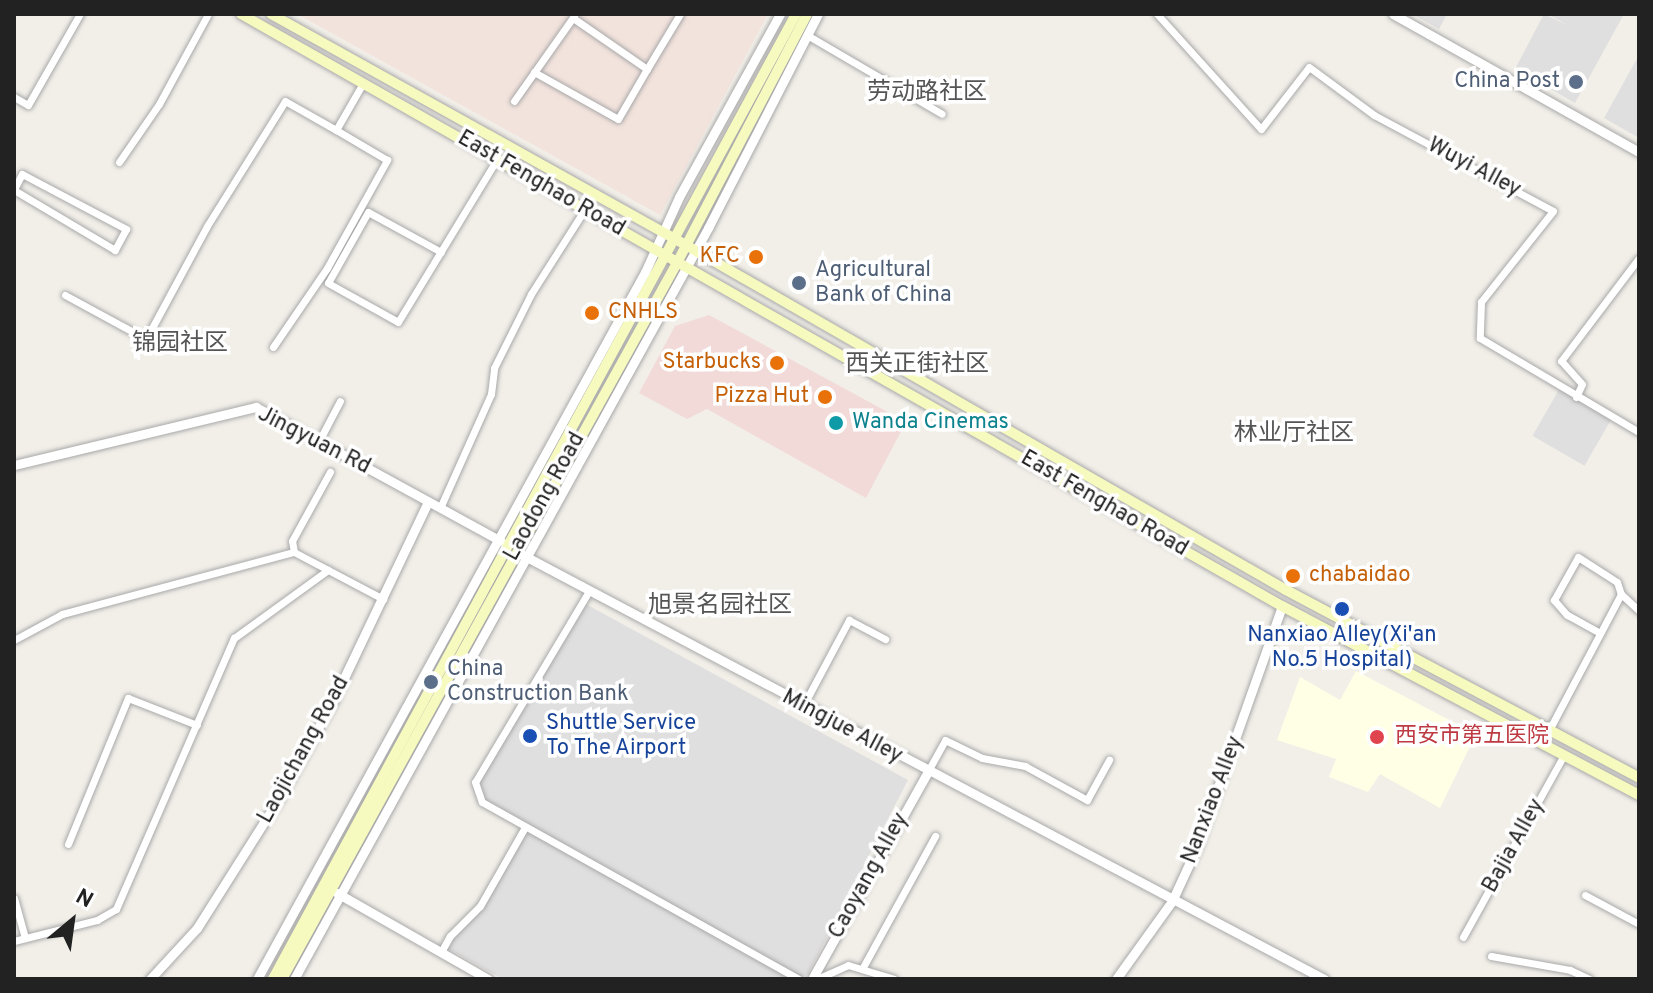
<!DOCTYPE html>
<meta charset="utf-8">
<style>
body{margin:0}
#map{position:relative;width:1653px;height:993px;overflow:hidden;background:#f2efe9;font-family:Overpass,"Noto Sans SC",sans-serif}
div>[style]{position:absolute}
[style*='--x']{left:calc(var(--x)*1px);top:calc(var(--y)*1px);width:calc(var(--w)*1px);rotate:calc(var(--a)*1deg)}
.residential>*{inset:0;background:#e0dfdf;transform-origin:0 0}
.commercial>*{inset:0;background:#f2dad9}
.education>*{inset:0;background:#ffffe5}
.military>*{inset:0;background:#f3e3dd}
.roads{filter:drop-shadow(0 0 2px #a9a9a9) drop-shadow(0 0 2px #a9a9a9)}
.minor>*{height:7px;margin:-3.5px;padding:0 3.5px;transform-origin:3.5px;border-radius:3.5px;background:#fff}
.tertiary>*{height:9px;margin:-4.5px;padding:0 4.5px;transform-origin:4.5px;border-radius:4.5px;background:#fff}
.secondary>*{height:10px;margin:-5px;padding:0 5px;transform-origin:5px;border-radius:5px;background:#f7fabf}
.dots>*{width:22px;height:22px;translate:-50% -50%;box-sizing:border-box;border:4px solid #fff;border-radius:50%}
span{translate:-50% -50%;white-space:nowrap;text-align:center;line-height:1.15;-webkit-text-stroke:7px #fff;paint-order:stroke}
.service-label{font-size:22px;color:#4e5e75}
.right{translate:-100% -50%;text-align:right}
.left{translate:0 -50%;text-align:left}
.street-label{font-size:22px;color:#222}
.food-label{font-size:22px;color:#c56008}
.culture-label{font-size:22px;color:#0d838f}
.transit-label{font-size:22px;color:#164399}
.health-label{font-size:22px;color:#be3a42}
.neighbourhood-label{font-size:24px;color:#555}
.frame{position:absolute;inset:0;border:16px solid #222;pointer-events:none}
.north{position:absolute;left:32px;top:881px;width:80px;height:80px;-webkit-text-stroke:6px #fff;paint-order:stroke;rotate:29deg;font-size:22px;font-weight:700;line-height:32px;text-align:center;color:#222}
.north::after{content:'';display:block;margin:auto;width:28px;height:36px;background:#222;clip-path:polygon(50% 0,100% 100%,50% 72%,0 100%)}
</style>
<div id="map">
<div class="residential">
<i style="clip-path:polygon(1412px 14px,1447px 14px,1439px 29px)"></i>
<i style="clip-path:polygon(1544px 14px,1567px 25px,1548px 14px,1624px 14px,1575px 103px,1515px 69px)"></i>
<i style="clip-path:polygon(1639px 55px,1639px 138px,1604px 118px)"></i>
<i style="left:1560px;top:388px;width:60px;height:55px;rotate:30deg"></i>
<i style="clip-path:polygon(582px 602px,908px 780px,808px 974px,797px 979px,503px 979px,445px 947px,480px 906px,525px 827px,482px 802px,475px 782px)"></i>
</div>
<div class="commercial">
<i style="clip-path:polygon(709px 315px,906px 422px,866px 498px,707px 409px,687px 419px,639px 393px,675px 326px)"></i>
</div>
<div class="education">
<i style="clip-path:polygon(1356px 671px,1476px 734px,1440px 808px,1380px 774px,1368px 792px,1329px 777px,1336px 759px,1277px 740px,1300px 677px,1340px 700px)"></i>
</div>
<div class="military">
<i style="clip-path:polygon(297px 14px,768px 14px,660px 215px)"></i>
</div>
<div class="roads">
<div class="minor">
<i style="--x:1157;--y:14;--w:155;--a:47.9"></i>
<i style="--x:1261;--y:129;--w:78;--a:-52.3"></i>
<i style="--x:1309;--y:67;--w:81;--a:36.4"></i>
<i style="--x:1374;--y:115;--w:203;--a:28.2"></i>
<i style="--x:1553;--y:211;--w:116;--a:128.4"></i>
<i style="--x:1481;--y:302;--w:36;--a:92"></i>
<i style="--x:1480;--y:338;--w:185;--a:30.6"></i>
<i style="--x:573;--y:18;--w:90;--a:34.6"></i>
<i style="--x:647;--y:69;--w:64;--a:-59"></i>
<i style="--x:807;--y:35;--w:156;--a:30.3"></i>
<i style="--x:534;--y:72;--w:96;--a:29.2"></i>
<i style="--x:618;--y:119;--w:58;--a:-59.9"></i>
<i style="--x:14;--y:97;--w:16;--a:30"></i>
<i style="--x:28;--y:105;--w:105;--a:-60.3"></i>
<i style="--x:514;--y:101;--w:104;--a:-54.8"></i>
<i style="--x:119;--y:162;--w:70;--a:-55.4"></i>
<i style="--x:159;--y:104;--w:102;--a:-61.4"></i>
<i style="--x:14;--y:189;--w:17;--a:-62"></i>
<i style="--x:22;--y:174;--w:118;--a:27.9"></i>
<i style="--x:126;--y:229;--w:24;--a:118"></i>
<i style="--x:115;--y:250;--w:117;--a:-149.3"></i>
<i style="--x:441;--y:252;--w:83;--a:-151.3"></i>
<i style="--x:368;--y:212;--w:81;--a:119.4"></i>
<i style="--x:328;--y:283;--w:80;--a:29.1"></i>
<i style="--x:398;--y:322;--w:191;--a:-58.7"></i>
<i style="--x:65;--y:295;--w:92;--a:28.5"></i>
<i style="--x:146;--y:339;--w:128;--a:-61.6"></i>
<i style="--x:207;--y:226;--w:147;--a:-58"></i>
<i style="--x:285;--y:101;--w:59;--a:29.6"></i>
<i style="--x:273;--y:347;--w:96;--a:-55.6"></i>
<i style="--x:327;--y:268;--w:124;--a:-60.9"></i>
<i style="--x:387;--y:160;--w:59;--a:-149.5"></i>
<i style="--x:336;--y:130;--w:54;--a:-60.1"></i>
<i style="--x:1576;--y:397;--w:14;--a:-65"></i>
<i style="--x:1582;--y:384;--w:31;--a:-132"></i>
<i style="--x:1561;--y:361;--w:129;--a:-52.9"></i>
<i style="--x:319;--y:441;--w:45;--a:-62.3"></i>
<i style="--x:440;--y:508;--w:125;--a:-65.9"></i>
<i style="--x:491;--y:394;--w:26;--a:-83"></i>
<i style="--x:494;--y:368;--w:83;--a:-63.4"></i>
<i style="--x:531;--y:294;--w:101;--a:-57.6"></i>
<i style="--x:294;--y:552;--w:11;--a:-100"></i>
<i style="--x:292;--y:541;--w:79;--a:-61.2"></i>
<i style="--x:589;--y:591;--w:222;--a:120.8"></i>
<i style="--x:475;--y:782;--w:21;--a:71"></i>
<i style="--x:482;--y:802;--w:363;--a:29.2"></i>
<i style="--x:1600;--y:633;--w:38;--a:-151"></i>
<i style="--x:1567;--y:615;--w:20;--a:-131"></i>
<i style="--x:1554;--y:600;--w:49;--a:-60.8"></i>
<i style="--x:1578;--y:557;--w:46;--a:32.7"></i>
<i style="--x:1617;--y:582;--w:13;--a:72"></i>
<i style="--x:14;--y:640;--w:55;--a:-28.4"></i>
<i style="--x:62;--y:614;--w:240;--a:-15"></i>
<i style="--x:294;--y:552;--w:101;--a:27.8"></i>
<i style="--x:803;--y:706;--w:98;--a:-61.9"></i>
<i style="--x:849;--y:620;--w:41;--a:27.8"></i>
<i style="--x:1548;--y:732;--w:156;--a:-62.1"></i>
<i style="--x:1621;--y:594;--w:25;--a:43"></i>
<i style="--x:928;--y:771;--w:35;--a:-61"></i>
<i style="--x:945;--y:740;--w:41;--a:25.9"></i>
<i style="--x:982;--y:758;--w:44;--a:10.5"></i>
<i style="--x:1025;--y:766;--w:71;--a:28.7"></i>
<i style="--x:1087;--y:800;--w:46;--a:-61.2"></i>
<i style="--x:68;--y:844;--w:158;--a:-67.7"></i>
<i style="--x:128;--y:698;--w:74;--a:21.4"></i>
<i style="--x:1585;--y:895;--w:61;--a:28.2"></i>
<i style="--x:14;--y:898;--w:41;--a:74.6"></i>
<i style="--x:1463;--y:937;--w:208;--a:-61"></i>
<i style="--x:14;--y:941;--w:86;--a:-14.2"></i>
<i style="--x:97;--y:920;--w:22;--a:-30"></i>
<i style="--x:116;--y:909;--w:296;--a:-66.5"></i>
<i style="--x:234;--y:638;--w:116;--a:-35.9"></i>
<i style="--x:441;--y:952;--w:18;--a:-61"></i>
<i style="--x:450;--y:936;--w:42;--a:-45"></i>
<i style="--x:480;--y:906;--w:91;--a:-60.3"></i>
<i style="--x:1491;--y:956;--w:80;--a:10"></i>
<i style="--x:1570;--y:970;--w:21;--a:25"></i>
<i style="--x:862;--y:969;--w:152;--a:-61.2"></i>
<i style="--x:817;--y:979;--w:34;--a:-24"></i>
<i style="--x:848;--y:965;--w:48;--a:16.9"></i>
</div>
<div class="tertiary">
<i style="--x:1393;--y:14;--w:282;--a:29.3"></i>
<i style="--x:14;--y:465;--w:249;--a:-13.5"></i>
<i style="--x:256;--y:407;--w:279;--a:28.7"></i>
<i style="--x:521;--y:554;--w:909;--a:27.89"></i>
<i style="--x:337;--y:893;--w:174;--a:29.7"></i>
<i style="--x:150;--y:979;--w:69;--a:-47.3"></i>
<i style="--x:197;--y:928;--w:151;--a:-57.7"></i>
<i style="--x:278;--y:800;--w:113;--a:-60.9"></i>
<i style="--x:333;--y:701;--w:221;--a:-64.5"></i>
<i style="--x:257;--y:979;--w:806;--a:-61.24"></i>
<i style="--x:645;--y:272;--w:82;--a:-65.6"></i>
<i style="--x:679;--y:197;--w:209;--a:-61.1"></i>
<i style="--x:294;--y:979;--w:858;--a:-61.13"></i>
<i style="--x:708;--y:228;--w:241;--a:-62.8"></i>
<i style="--x:812;--y:979;--w:236;--a:-60.8"></i>
<i style="--x:1116;--y:979;--w:96;--a:-54.3"></i>
<i style="--x:1172;--y:901;--w:57;--a:-65.2"></i>
<i style="--x:1196;--y:849;--w:258;--a:-70.5"></i>
</div>
<div class="secondary">
<i style="--x:241;--y:14;--w:1198;--a:29.63"></i>
<i style="--x:1282;--y:606;--w:404;--a:27.9"></i>
<i style="--x:271;--y:14;--w:473;--a:29.1"></i>
<i style="--x:684;--y:244;--w:694;--a:29.89"></i>
<i style="--x:1286;--y:590;--w:400;--a:28"></i>
<i style="--x:273;--y:979;--w:1098;--a:-61.54"></i>
<i style="--x:282;--y:979;--w:820;--a:-61.12"></i>
<i style="--x:678;--y:261;--w:279;--a:-62.4"></i>
</div>
</div>
<div class="dots">
<i style="left:1576px;top:82px;background:#5c6f8a"></i>
<i style="left:756px;top:257px;background:#e8710a"></i>
<i style="left:799px;top:283px;background:#5c6f8a"></i>
<i style="left:592px;top:313px;background:#e8710a"></i>
<i style="left:777px;top:363px;background:#e8710a"></i>
<i style="left:825px;top:397px;background:#e8710a"></i>
<i style="left:836px;top:423px;background:#0f9aa8"></i>
<i style="left:1293px;top:576px;background:#e8710a"></i>
<i style="left:1342px;top:609px;background:#1a4fb4"></i>
<i style="left:431px;top:682px;background:#5c6f8a"></i>
<i style="left:530px;top:736px;background:#1a4fb4"></i>
<i style="left:1377px;top:737px;background:#e0444e"></i>
</div>
<div class="service-label">
<span class="right" style="left:1560px;top:82px">China Post</span>
<span class="left" style="left:815px;top:283px">Agricultural<br>Bank of China</span>
<span class="left" style="left:447px;top:682px">China<br>Construction Bank</span>
</div>
<div class="street-label">
<span style="left:1474px;top:168px;rotate:28deg">Wuyi Alley</span>
<span style="left:541px;top:184px;rotate:30deg">East Fenghao Road</span>
<span style="left:314px;top:441px;rotate:27deg">Jingyuan Rd</span>
<span style="left:545px;top:497px;rotate:-61deg">Laodong Road</span>
<span style="left:1104px;top:504px;rotate:30deg">East Fenghao Road</span>
<span style="left:842px;top:727px;rotate:28deg">Mingjue Alley</span>
<span style="left:304px;top:750px;rotate:-61deg">Laojichang Road</span>
<span style="left:1213px;top:800px;rotate:-69deg">Nanxiao Alley</span>
<span style="left:1514px;top:846px;rotate:-61deg">Bajia Alley</span>
<span style="left:869px;top:876px;rotate:-61deg">Caoyang Alley</span>
</div>
<div class="food-label">
<span class="right" style="left:740px;top:257px">KFC</span>
<span class="left" style="left:608px;top:313px">CNHLS</span>
<span class="right" style="left:761px;top:363px">Starbucks</span>
<span class="right" style="left:809px;top:397px">Pizza Hut</span>
<span class="left" style="left:1309px;top:576px">chabaidao</span>
</div>
<div class="culture-label">
<span class="left" style="left:852px;top:423px">Wanda Cinemas</span>
</div>
<div class="transit-label">
<span style="left:1342px;top:648px">Nanxiao Alley(Xi'an<br>No.5 Hospital)</span>
<span class="left" style="left:546px;top:736px">Shuttle Service<br>To The Airport</span>
</div>
<div class="health-label">
<span class="left" style="left:1395px;top:737px">西安市第五医院</span>
</div>
<div class="neighbourhood-label">
<span style="left:927px;top:94px">劳动路社区</span>
<span style="left:180px;top:345px">锦园社区</span>
<span style="left:917px;top:366px">西关正街社区</span>
<span style="left:1294px;top:435px">林业厅社区</span>
<span style="left:720px;top:607px">旭景名园社区</span>
</div>
<div class="frame"></div>
<div class="north">N</div>
</div>
